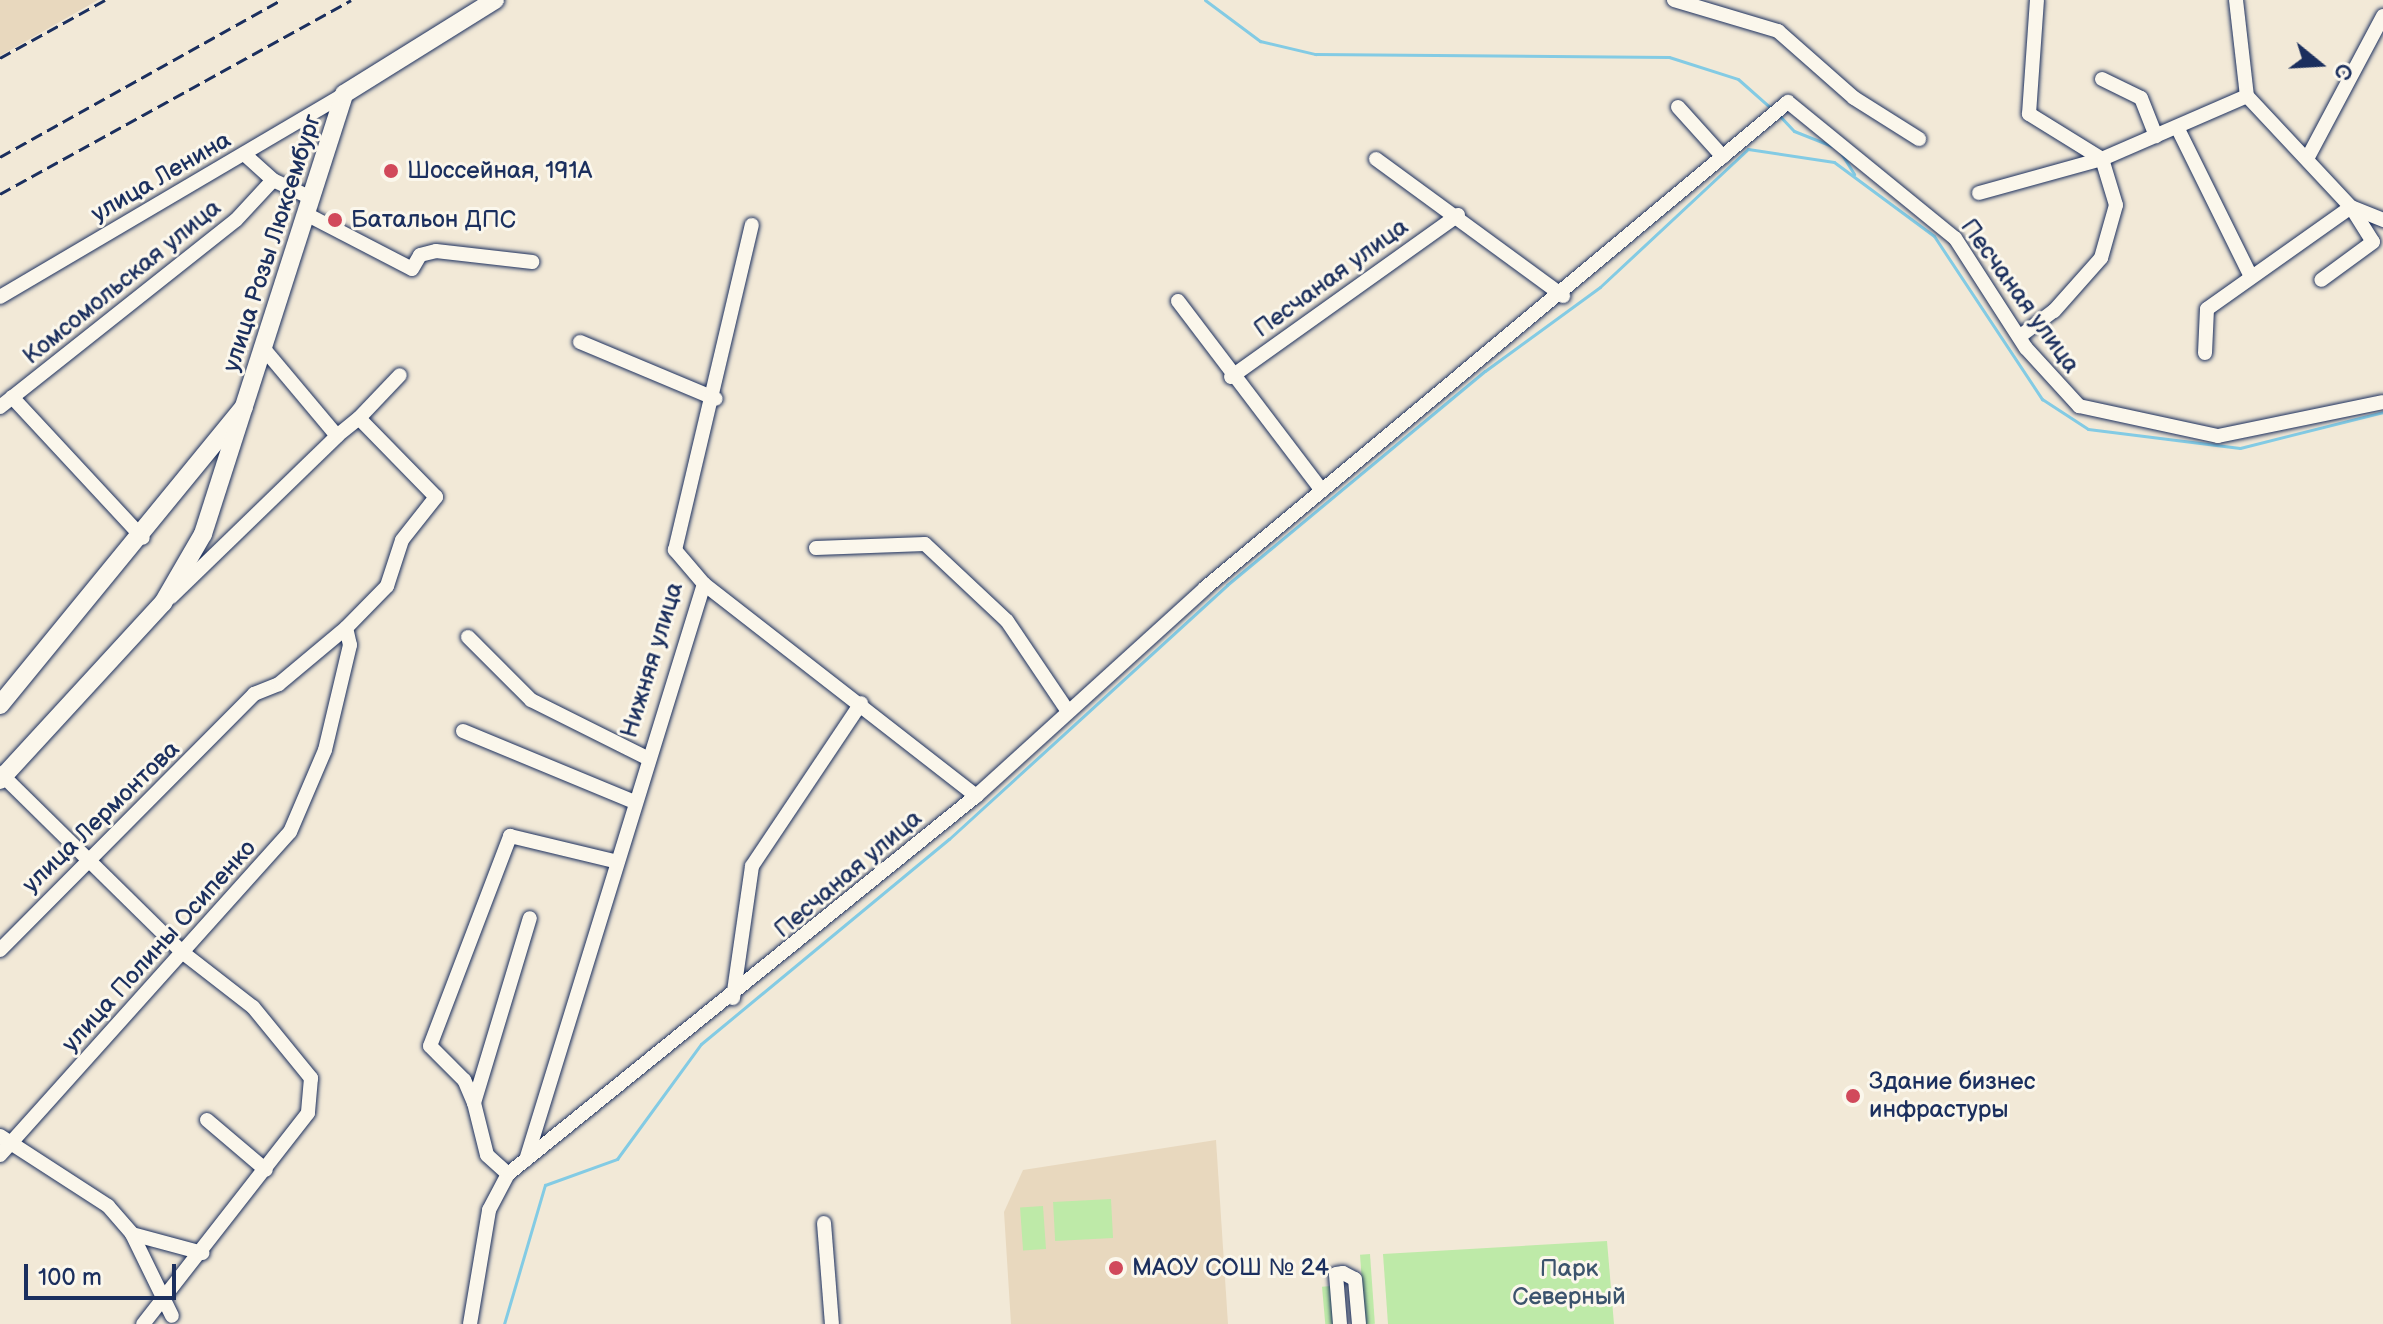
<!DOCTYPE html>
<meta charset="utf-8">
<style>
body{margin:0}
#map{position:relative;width:2383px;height:1324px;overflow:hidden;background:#f2e9d7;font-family:"Balsamiq Sans",sans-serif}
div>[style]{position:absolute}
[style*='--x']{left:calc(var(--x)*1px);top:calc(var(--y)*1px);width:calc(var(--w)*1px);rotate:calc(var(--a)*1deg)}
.built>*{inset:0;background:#e8d8be}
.green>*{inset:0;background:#beeaa8;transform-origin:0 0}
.stream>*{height:3px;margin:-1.5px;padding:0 1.5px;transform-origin:1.5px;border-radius:1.5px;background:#83cbe4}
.roads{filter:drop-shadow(0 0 2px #1b2f5e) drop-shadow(0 0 2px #1b2f5e)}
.minor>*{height:14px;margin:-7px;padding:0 7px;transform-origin:7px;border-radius:7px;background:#fbf7ec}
.major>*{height:18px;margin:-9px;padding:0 9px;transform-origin:9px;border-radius:9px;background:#fbf7ec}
.rail>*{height:3px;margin-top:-1.5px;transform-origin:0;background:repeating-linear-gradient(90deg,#1b2f5e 0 12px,transparent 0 18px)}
.dots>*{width:22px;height:22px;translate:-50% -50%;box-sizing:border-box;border:4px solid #fbf7ec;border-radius:50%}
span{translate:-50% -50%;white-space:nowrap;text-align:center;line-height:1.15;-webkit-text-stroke:6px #fbf7ec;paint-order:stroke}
.poi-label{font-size:24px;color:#1b2f5e}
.left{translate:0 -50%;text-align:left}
.street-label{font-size:24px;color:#1b2f5e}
.park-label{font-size:24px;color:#3c546d}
.north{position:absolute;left:2279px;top:24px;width:80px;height:80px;-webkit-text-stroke:6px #fbf7ec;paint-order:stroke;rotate:108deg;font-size:22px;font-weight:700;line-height:32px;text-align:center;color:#1b2f5e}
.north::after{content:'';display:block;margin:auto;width:28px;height:36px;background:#1b2f5e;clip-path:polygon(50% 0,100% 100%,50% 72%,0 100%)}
.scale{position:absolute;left:24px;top:1264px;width:152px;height:36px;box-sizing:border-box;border:4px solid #1b2f5e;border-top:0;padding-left:10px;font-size:24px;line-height:28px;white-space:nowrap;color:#1b2f5e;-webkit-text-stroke:6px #fbf7ec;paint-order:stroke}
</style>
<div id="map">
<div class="built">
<i style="clip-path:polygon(0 0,98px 0,0 56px)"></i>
<i style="clip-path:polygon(1216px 1140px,1228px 1324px,1011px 1324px,1004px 1212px,1023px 1170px)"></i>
</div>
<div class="green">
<i style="left:1111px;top:1199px;width:39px;height:58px;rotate:87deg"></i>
<i style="left:1043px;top:1206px;width:43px;height:23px;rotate:86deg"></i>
<i style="clip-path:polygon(1607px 1241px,1614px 1324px,1388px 1324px,1383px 1254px)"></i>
<i style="left:1370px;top:1254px;width:70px;height:10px;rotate:86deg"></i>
<i style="left:1331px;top:1286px;width:38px;height:9px;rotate:85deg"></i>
</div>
<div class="stream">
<i style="--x:1205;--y:0;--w:69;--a:36.7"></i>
<i style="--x:1260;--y:41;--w:57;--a:13.3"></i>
<i style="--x:1315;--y:54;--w:354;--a:0.5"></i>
<i style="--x:1669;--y:57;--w:72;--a:17.7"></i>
<i style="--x:1738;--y:79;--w:45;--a:41.4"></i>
<i style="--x:1778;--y:114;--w:23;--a:47"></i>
<i style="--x:1794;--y:131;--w:41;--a:21.5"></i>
<i style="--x:1841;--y:153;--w:25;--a:58"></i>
<i style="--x:504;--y:1324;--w:145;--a:-73.6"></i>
<i style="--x:545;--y:1185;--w:77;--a:-19.9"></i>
<i style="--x:617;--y:1159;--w:142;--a:-53.9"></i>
<i style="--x:701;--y:1044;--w:322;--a:-39.6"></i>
<i style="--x:949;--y:839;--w:377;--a:-42.4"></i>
<i style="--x:1227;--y:585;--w:335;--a:-39.7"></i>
<i style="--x:1485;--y:371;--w:142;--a:-36.1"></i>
<i style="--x:1600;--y:287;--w:202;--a:-43"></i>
<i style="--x:1748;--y:149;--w:87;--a:8.6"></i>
<i style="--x:1834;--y:162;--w:124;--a:36.5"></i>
<i style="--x:1934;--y:236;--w:196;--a:56.5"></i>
<i style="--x:2042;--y:399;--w:55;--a:33.1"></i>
<i style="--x:2088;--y:429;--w:153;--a:7.1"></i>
<i style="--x:2240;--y:448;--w:147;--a:-14.1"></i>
</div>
<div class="roads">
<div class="minor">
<i style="--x:1674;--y:0;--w:109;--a:16.6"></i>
<i style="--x:1778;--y:31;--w:101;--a:41.4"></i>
<i style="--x:1854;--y:98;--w:77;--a:32.2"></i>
<i style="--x:2236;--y:0;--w:97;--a:83.5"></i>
<i style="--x:2247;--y:96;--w:152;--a:46.9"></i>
<i style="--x:2351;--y:207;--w:35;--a:22"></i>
<i style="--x:2102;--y:79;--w:43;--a:26"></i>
<i style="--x:2141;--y:98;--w:41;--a:68.5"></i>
<i style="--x:1678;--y:107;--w:67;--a:48"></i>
<i style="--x:2178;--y:129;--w:165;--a:63.7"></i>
<i style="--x:1376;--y:159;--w:232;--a:36.2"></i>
<i style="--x:2307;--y:159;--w:162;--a:-62"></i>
<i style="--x:273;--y:180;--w:42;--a:25.3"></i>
<i style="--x:1979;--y:193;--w:128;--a:-15.5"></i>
<i style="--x:2102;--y:159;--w:158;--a:-23.5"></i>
<i style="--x:306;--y:214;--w:119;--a:27.4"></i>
<i style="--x:412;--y:269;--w:16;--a:-60"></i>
<i style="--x:420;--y:255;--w:16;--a:-14"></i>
<i style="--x:436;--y:251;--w:97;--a:6.5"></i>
<i style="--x:0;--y:297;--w:399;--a:-30.5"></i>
<i style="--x:1178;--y:301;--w:238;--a:52.8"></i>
<i style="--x:2023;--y:334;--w:39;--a:-37"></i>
<i style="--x:2054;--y:311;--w:71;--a:-48.4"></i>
<i style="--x:2101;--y:258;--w:55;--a:-74.2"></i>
<i style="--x:2116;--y:205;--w:48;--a:-106.9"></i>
<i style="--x:2102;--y:159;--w:86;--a:-148.3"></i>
<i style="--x:2029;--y:114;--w:114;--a:-86"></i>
<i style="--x:580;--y:342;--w:147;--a:22.7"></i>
<i style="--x:2205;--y:353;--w:44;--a:-87.4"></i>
<i style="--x:2207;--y:309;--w:176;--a:-35.3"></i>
<i style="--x:2351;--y:207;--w:41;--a:57.8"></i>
<i style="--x:2373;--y:242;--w:64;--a:143.8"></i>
<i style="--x:1231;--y:377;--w:279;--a:-35.5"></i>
<i style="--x:12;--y:397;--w:192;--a:47.1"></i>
<i style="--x:0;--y:407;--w:301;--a:-38.4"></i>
<i style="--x:236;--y:220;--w:54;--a:-47.2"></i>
<i style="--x:273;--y:180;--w:39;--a:-138"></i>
<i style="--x:359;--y:418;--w:59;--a:-46.4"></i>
<i style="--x:816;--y:548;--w:109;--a:-2.1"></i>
<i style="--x:925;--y:544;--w:112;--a:43.2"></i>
<i style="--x:1007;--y:621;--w:107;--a:56"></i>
<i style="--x:704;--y:584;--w:345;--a:37.9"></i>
<i style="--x:171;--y:597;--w:231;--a:-44.1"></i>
<i style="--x:468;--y:637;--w:89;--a:45"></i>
<i style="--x:531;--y:700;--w:127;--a:26.6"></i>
<i style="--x:463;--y:731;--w:183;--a:22.5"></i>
<i style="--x:0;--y:773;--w:255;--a:44.5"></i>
<i style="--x:182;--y:952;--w:90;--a:37.8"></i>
<i style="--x:253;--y:1007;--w:92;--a:50.8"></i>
<i style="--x:311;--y:1078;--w:35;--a:95"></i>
<i style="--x:308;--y:1113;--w:268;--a:128"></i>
<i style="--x:0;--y:950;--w:361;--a:-45.2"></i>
<i style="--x:254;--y:694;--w:27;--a:-22"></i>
<i style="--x:279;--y:684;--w:87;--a:-39.9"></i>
<i style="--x:733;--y:998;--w:133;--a:-81.8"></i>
<i style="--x:752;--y:866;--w:196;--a:-56.2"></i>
<i style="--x:474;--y:1103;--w:25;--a:-113"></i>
<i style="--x:464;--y:1080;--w:48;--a:-135"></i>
<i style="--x:430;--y:1046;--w:225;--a:-69.1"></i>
<i style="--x:510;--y:836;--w:107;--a:13.5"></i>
<i style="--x:207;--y:1120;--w:77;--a:40.3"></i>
<i style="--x:0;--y:1136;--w:129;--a:32.9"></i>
<i style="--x:108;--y:1206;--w:37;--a:49"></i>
<i style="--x:132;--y:1234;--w:91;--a:64"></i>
<i style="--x:0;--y:1155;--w:434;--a:-48.1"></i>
<i style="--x:290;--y:832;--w:89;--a:-66.9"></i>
<i style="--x:325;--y:750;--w:108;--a:-76.6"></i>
<i style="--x:350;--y:645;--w:17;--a:-103"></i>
<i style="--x:346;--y:628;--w:59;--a:-45.7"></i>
<i style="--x:387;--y:586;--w:48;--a:-71.9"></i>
<i style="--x:402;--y:540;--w:55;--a:-51.7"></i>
<i style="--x:436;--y:497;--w:110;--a:-134.3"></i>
<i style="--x:359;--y:418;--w:28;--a:141"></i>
<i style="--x:337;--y:436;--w:114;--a:-130"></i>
<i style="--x:526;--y:1160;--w:603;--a:-72.83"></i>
<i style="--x:704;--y:584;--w:45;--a:-130.5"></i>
<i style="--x:675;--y:550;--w:334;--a:-76.7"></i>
<i style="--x:508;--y:1174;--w:28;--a:-138"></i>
<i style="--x:487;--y:1155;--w:54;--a:-104"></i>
<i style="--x:474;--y:1103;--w:193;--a:-73.2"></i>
<i style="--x:824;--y:1223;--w:101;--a:85.5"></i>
<i style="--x:132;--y:1234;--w:73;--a:15"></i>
<i style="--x:470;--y:1324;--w:116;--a:-80.5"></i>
<i style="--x:489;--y:1210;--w:41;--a:-62.2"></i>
<i style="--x:508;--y:1174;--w:602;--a:-38.93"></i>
<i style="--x:976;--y:796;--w:309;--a:-42.2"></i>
<i style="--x:1205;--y:588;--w:759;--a:-39.82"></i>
<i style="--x:1788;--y:102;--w:215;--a:39.2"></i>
<i style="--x:1955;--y:238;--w:131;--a:57.2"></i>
<i style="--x:2026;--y:348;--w:79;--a:47.6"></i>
<i style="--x:2079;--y:406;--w:142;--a:12.2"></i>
<i style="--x:2218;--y:436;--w:168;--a:-11.6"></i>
<i style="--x:1340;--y:1324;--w:50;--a:-94.6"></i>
<i style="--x:1336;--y:1274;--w:7;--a:-8"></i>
<i style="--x:1343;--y:1273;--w:13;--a:27"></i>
<i style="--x:1355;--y:1279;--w:45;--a:84.9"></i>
</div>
<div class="major">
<i style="--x:0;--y:705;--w:385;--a:-50.7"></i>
<i style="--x:0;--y:780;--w:241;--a:-47.4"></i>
<i style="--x:163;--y:603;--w:80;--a:-59.9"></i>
<i style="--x:203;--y:534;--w:462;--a:-72.2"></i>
<i style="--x:344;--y:94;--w:178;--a:-31.9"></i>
</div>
</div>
<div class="rail">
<i style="--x:0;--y:58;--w:120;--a:-28.9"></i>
<i style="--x:0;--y:157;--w:322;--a:-29.2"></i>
<i style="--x:0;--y:194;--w:401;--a:-28.9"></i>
</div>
<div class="dots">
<i style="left:391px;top:171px;background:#d1495b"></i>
<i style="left:335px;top:220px;background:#d1495b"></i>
<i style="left:1853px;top:1096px;background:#d1495b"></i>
<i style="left:1116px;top:1268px;background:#d1495b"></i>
</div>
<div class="poi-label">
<span class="left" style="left:407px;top:171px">Шоссейная, 191А</span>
<span class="left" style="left:351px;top:220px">Батальон ДПС</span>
<span class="left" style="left:1869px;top:1096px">Здание бизнес<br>инфрастуры</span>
<span class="left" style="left:1132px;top:1268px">МАОУ СОШ № 24</span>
</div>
<div class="street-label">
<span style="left:161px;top:177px;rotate:-30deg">улица Ленина</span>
<span style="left:272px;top:243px;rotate:-72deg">улица Розы Люксембург</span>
<span style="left:1331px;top:278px;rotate:-36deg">Песчаная улица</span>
<span style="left:122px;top:282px;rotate:-39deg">Комсомольская улица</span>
<span style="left:2020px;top:296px;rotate:54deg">Песчаная улица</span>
<span style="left:652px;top:660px;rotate:-73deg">Нижняя улица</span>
<span style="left:101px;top:817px;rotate:-44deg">улица Лермонтова</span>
<span style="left:848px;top:874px;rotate:-40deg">Песчаная улица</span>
<span style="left:159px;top:946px;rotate:-48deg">улица Полины Осипенко</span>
</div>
<div class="park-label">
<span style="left:1569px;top:1283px">Парк<br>Северный</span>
</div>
<div class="north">С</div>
<div class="scale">100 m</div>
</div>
